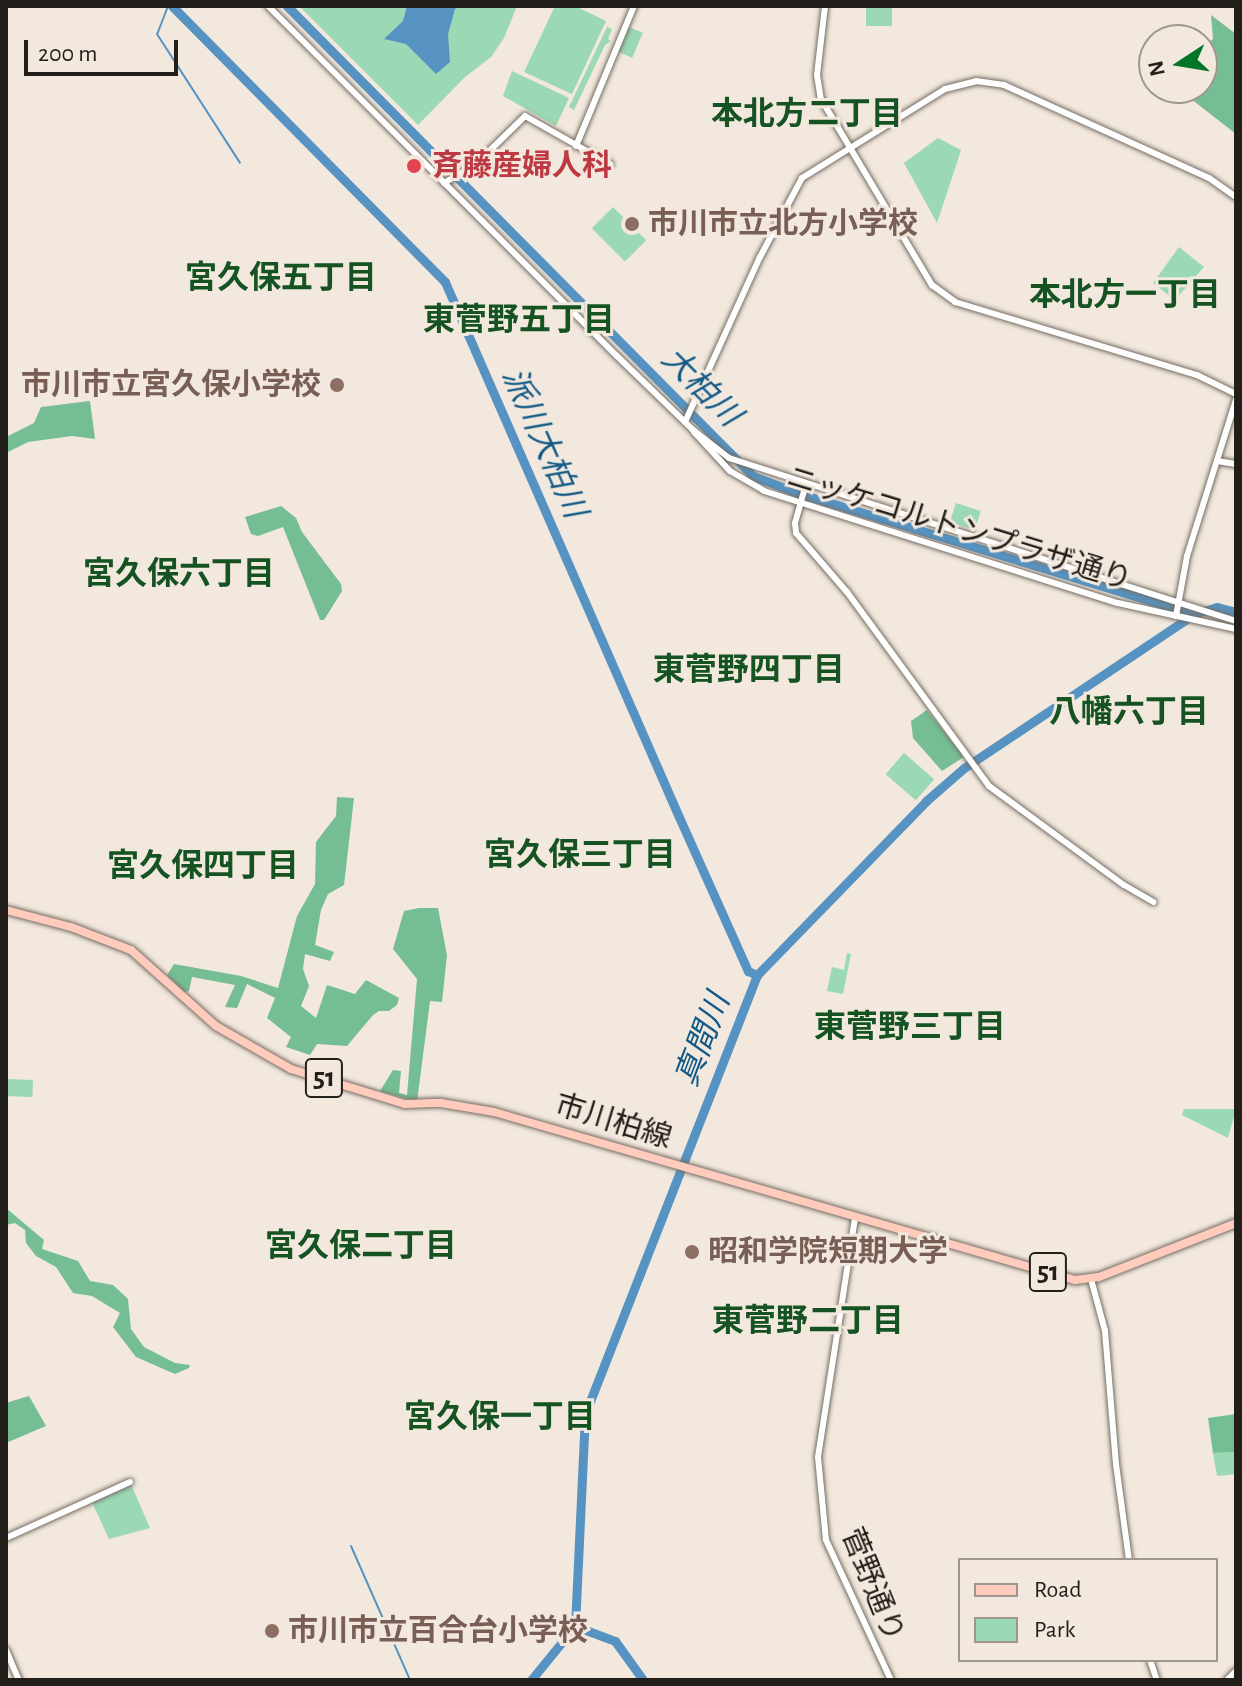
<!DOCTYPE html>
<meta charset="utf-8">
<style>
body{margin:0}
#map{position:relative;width:1242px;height:1686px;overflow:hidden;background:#f2e8dd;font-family:"Alegreya Sans","Noto Sans JP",sans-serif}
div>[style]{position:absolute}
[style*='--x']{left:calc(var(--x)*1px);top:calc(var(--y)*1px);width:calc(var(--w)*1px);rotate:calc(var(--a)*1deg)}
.green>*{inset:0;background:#9bd8b4;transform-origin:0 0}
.forest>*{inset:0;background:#75be94}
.water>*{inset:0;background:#5693c2}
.stream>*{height:2px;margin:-1px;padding:0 1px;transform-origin:1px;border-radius:1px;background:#5693c2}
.river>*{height:9px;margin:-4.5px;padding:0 4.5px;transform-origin:4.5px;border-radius:4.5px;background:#5693c2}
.roads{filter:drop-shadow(0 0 2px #766d64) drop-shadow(0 0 2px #766d64)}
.tertiary>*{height:6px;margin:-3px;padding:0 3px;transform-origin:3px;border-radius:3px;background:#fff}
.primary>*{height:8px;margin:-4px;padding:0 4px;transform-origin:4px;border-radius:4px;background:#ffcbbd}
.dots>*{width:22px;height:22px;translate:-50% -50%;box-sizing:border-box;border:4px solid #f2e8dd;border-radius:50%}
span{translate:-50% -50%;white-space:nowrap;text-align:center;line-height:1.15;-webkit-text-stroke:6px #f2e8dd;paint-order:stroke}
.shield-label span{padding:2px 6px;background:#f2e8dd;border:2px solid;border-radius:6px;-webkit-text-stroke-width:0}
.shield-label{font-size:28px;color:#221e1a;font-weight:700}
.health-label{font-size:30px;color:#be3a42;font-weight:700}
.left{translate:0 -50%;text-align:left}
.education-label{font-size:30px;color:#785e54;font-weight:700}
.right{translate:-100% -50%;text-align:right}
.street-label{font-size:30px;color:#221e1a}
.neighbourhood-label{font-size:32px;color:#155322;font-weight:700}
.water-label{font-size:32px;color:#115a87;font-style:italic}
.frame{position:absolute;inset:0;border:8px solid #221e1a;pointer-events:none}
.legend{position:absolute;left:958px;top:1558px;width:260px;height:104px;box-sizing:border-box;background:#f2e8dd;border:2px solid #9f978f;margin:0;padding:10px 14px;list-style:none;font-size:24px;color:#221e1a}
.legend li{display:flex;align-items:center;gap:16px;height:40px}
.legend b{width:40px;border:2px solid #9f978f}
.north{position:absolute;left:1138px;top:24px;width:80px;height:80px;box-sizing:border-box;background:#f2e8dd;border:2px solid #9f978f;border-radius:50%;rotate:258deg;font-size:22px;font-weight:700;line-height:32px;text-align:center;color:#221e1a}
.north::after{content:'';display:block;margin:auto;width:28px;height:36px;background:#037529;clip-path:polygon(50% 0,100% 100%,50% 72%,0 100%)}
.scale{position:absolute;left:24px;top:40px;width:154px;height:36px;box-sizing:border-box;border:4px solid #221e1a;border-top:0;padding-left:10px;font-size:24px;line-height:28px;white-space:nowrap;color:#221e1a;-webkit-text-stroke:6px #f2e8dd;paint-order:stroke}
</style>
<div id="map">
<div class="green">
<i style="clip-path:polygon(299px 6px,517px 6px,504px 38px,491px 57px,464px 78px,418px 125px)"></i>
<i style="clip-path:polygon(555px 6px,575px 6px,606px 21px,572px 94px,524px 72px)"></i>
<i style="left:866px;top:6px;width:26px;height:20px"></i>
<i style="clip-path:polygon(607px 27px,612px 29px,608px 39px,611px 41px,605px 45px,574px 110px,569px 107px)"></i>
<i style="left:629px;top:27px;width:15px;height:27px;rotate:23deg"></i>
<i style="clip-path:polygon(512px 71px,569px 98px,556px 126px,503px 96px)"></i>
<i style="clip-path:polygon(938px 138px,961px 150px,937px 223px,904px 163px)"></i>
<i style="left:613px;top:207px;width:47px;height:30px;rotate:45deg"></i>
<i style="clip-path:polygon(1179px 247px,1204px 267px,1175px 300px,1153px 283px)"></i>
<i style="left:956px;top:503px;width:26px;height:20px;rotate:18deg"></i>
<i style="left:904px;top:753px;width:40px;height:28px;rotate:41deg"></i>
<i style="clip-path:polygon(847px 953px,851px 954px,843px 994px,827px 991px,832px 967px,844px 970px)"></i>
<i style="left:6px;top:1079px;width:27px;height:17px;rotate:2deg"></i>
<i style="clip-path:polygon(1184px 1109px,1236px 1109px,1228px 1138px,1182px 1115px)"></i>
<i style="clip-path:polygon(1234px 1452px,1236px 1474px,1217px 1476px,1213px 1453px)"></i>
<i style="clip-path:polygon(130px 1482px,150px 1528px,109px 1539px,91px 1500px)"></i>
</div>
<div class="forest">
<i style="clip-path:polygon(1211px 15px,1236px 34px,1236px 134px,1177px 88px,1202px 88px,1202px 47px,1213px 39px)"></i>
<i style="clip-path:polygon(90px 401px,95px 439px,72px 436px,28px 442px,6px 453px,6px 437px,34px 423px,41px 407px)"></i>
<i style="clip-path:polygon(281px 506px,296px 518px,302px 532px,341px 584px,342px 591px,324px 620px,320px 620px,283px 527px,258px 536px,251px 534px,245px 517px)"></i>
<i style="clip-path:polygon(927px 710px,964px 757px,942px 771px,913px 738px,911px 721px)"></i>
<i style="clip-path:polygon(337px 797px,354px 798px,344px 885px,328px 894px,321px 910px,315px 945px,334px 952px,330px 961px,305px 954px,303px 969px,309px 986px,301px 1006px,316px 1018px,327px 985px,355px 994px,366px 980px,399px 998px,397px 1005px,389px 1011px,379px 1011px,373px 1015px,347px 1046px,317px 1044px,310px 1055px,286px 1047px,291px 1037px,267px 1018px,275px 998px,247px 984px,237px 1008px,225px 1007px,235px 985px,192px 977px,189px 991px,185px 992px,167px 975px,174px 964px,241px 976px,278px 988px,297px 916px,315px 884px,316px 842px,336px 816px)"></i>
<i style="clip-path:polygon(419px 908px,438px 908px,447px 955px,442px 1002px,430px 1001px,417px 1102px,380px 1091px,393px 1070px,401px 1071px,399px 1093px,407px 1095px,417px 979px,393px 949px,404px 911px)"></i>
<i style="clip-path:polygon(6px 1208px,44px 1240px,42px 1249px,78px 1261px,90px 1281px,113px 1285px,128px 1299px,131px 1329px,144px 1347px,175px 1363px,190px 1365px,189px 1368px,175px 1374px,136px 1357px,113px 1327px,120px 1313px,92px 1296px,73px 1293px,56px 1267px,36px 1256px,26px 1243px,25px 1230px,15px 1223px,6px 1225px)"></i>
<i style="clip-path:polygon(29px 1396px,46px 1426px,6px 1443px,6px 1403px)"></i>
<i style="clip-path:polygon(1236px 1414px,1236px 1452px,1213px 1453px,1208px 1418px)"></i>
</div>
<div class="water">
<i style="clip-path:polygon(407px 6px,459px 6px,455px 9px,448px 34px,450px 62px,436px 74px,406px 44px,384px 39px,403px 21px)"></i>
</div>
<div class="stream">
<i style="--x:168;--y:6;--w:30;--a:111"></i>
<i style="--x:157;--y:34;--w:153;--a:57.2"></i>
<i style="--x:351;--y:1546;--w:146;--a:66.2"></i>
</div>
<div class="river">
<i style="--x:172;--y:6;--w:388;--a:45.3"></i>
<i style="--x:445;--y:282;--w:584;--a:66.38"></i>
<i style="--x:679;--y:817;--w:169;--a:65.9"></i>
<i style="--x:748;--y:971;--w:10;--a:24"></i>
<i style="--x:287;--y:6;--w:662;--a:45.24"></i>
<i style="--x:753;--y:476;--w:48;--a:20.7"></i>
<i style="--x:798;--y:493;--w:414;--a:17"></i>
<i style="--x:575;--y:1626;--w:43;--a:20.6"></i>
<i style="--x:615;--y:1641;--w:48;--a:54.3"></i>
<i style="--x:531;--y:1680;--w:70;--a:-50.8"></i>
<i style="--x:575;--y:1626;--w:212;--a:-87.3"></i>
<i style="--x:585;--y:1414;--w:471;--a:-68.6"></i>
<i style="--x:757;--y:975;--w:243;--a:-45.8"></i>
<i style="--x:926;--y:801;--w:50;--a:-41"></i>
<i style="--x:964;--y:768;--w:277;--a:-33.8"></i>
<i style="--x:1194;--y:614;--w:24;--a:-17"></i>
<i style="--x:1217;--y:607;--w:20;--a:15"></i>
</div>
<div class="roads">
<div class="tertiary">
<i style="--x:268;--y:6;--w:494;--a:45.1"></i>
<i style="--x:617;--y:356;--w:105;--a:44.2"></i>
<i style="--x:692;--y:429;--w:47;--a:38.1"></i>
<i style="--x:729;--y:458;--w:533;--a:17.82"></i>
<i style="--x:825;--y:6;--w:69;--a:96.6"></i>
<i style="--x:817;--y:75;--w:24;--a:81"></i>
<i style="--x:821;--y:99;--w:217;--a:59.2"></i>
<i style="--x:932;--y:285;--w:29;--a:36"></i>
<i style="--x:955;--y:302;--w:253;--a:16.8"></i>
<i style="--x:1197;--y:375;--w:43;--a:26"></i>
<i style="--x:576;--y:146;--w:152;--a:-67.5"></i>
<i style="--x:444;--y:183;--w:36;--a:-30"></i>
<i style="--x:475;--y:165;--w:70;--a:-44.4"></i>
<i style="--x:525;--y:116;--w:98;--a:29.5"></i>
<i style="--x:685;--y:422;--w:181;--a:-65.6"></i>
<i style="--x:760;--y:257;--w:89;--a:-62"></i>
<i style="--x:802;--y:178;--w:168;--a:-31.9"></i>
<i style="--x:945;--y:89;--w:32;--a:-14"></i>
<i style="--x:976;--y:81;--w:28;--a:8"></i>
<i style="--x:1004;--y:85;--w:225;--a:24.4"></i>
<i style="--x:1209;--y:178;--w:33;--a:35"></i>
<i style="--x:694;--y:432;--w:53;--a:47.3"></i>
<i style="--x:730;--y:471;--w:39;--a:30"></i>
<i style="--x:764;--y:491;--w:371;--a:17.6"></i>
<i style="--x:1118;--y:603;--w:121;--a:12.4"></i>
<i style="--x:1217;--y:461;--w:19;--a:9"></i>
<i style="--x:806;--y:484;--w:41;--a:105.8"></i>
<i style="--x:795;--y:523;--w:10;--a:84"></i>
<i style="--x:796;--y:533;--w:78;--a:49.2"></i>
<i style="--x:847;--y:592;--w:240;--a:53.8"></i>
<i style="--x:989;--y:786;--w:167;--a:36.3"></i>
<i style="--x:1124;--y:885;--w:34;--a:30"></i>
<i style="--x:1176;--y:616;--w:61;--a:-79.6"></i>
<i style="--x:1187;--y:556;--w:164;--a:-72.6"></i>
<i style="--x:855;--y:1218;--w:242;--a:98.8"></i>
<i style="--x:818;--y:1457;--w:83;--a:84.5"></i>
<i style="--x:826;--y:1540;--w:154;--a:65.1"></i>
<i style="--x:1091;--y:1279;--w:54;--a:74.9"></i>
<i style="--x:1105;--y:1331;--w:133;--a:85.3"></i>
<i style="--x:1116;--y:1464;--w:97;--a:82.3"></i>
<i style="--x:6;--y:1538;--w:136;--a:-24.3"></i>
<i style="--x:6;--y:1650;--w:33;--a:67"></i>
<i style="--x:1150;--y:1660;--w:21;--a:71"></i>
<i style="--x:1227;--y:1680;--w:13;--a:-45"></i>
</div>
<div class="primary">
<i style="--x:6;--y:910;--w:67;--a:14.7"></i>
<i style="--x:71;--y:927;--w:64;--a:21"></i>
<i style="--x:131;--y:950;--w:114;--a:41.8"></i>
<i style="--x:216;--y:1026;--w:86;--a:29.8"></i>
<i style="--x:291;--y:1069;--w:119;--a:17.1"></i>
<i style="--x:405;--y:1104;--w:36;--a:-2"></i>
<i style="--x:441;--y:1103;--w:54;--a:9.6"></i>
<i style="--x:494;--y:1112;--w:605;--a:16.13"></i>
<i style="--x:1075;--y:1280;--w:24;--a:-7"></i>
<i style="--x:1099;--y:1277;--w:147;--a:-21.5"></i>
</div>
</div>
<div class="dots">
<i style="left:414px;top:166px;background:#e0444e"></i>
<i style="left:632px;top:224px;background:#8d6e63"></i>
<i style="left:337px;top:385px;background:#8d6e63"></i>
<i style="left:692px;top:1252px;background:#8d6e63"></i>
<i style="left:272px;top:1631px;background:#8d6e63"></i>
</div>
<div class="shield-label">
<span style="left:324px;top:1078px">51</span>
<span style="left:1048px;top:1272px">51</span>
</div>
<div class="health-label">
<span class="left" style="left:432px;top:166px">斉藤産婦人科</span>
</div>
<div class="education-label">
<span class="left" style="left:648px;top:224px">市川市立北方小学校</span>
<span class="right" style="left:321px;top:385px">市川市立宮久保小学校</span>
<span class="left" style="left:708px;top:1252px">昭和学院短期大学</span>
<span class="left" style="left:288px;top:1631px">市川市立百合台小学校</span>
</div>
<div class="street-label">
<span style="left:959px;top:529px;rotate:17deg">ニッケコルトンプラザ通り</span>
<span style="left:613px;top:1122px;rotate:17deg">市川柏線</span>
<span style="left:872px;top:1585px;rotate:68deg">菅野通り</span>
</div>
<div class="neighbourhood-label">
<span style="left:807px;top:114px">本北方二丁目</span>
<span style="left:281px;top:278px">宮久保五丁目</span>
<span style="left:1125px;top:295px">本北方一丁目</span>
<span style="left:519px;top:320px">東菅野五丁目</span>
<span style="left:179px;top:574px">宮久保六丁目</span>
<span style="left:749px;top:670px">東菅野四丁目</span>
<span style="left:1129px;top:712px">八幡六丁目</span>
<span style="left:580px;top:855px">宮久保三丁目</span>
<span style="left:203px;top:866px">宮久保四丁目</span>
<span style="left:910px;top:1027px">東菅野三丁目</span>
<span style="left:361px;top:1246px">宮久保二丁目</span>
<span style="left:808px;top:1321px">東菅野二丁目</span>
<span style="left:500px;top:1417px">宮久保一丁目</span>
</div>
<div class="water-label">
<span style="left:701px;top:387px;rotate:45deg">大柏川</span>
<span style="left:544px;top:443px;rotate:66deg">派川大柏川</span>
<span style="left:703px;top:1040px;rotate:-69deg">真間川</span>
</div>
<div class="frame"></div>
<ul class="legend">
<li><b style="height:10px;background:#ffcbbd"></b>Road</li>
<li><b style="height:22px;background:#9bd8b4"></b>Park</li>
</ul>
<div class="north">N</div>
<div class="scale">200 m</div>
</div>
